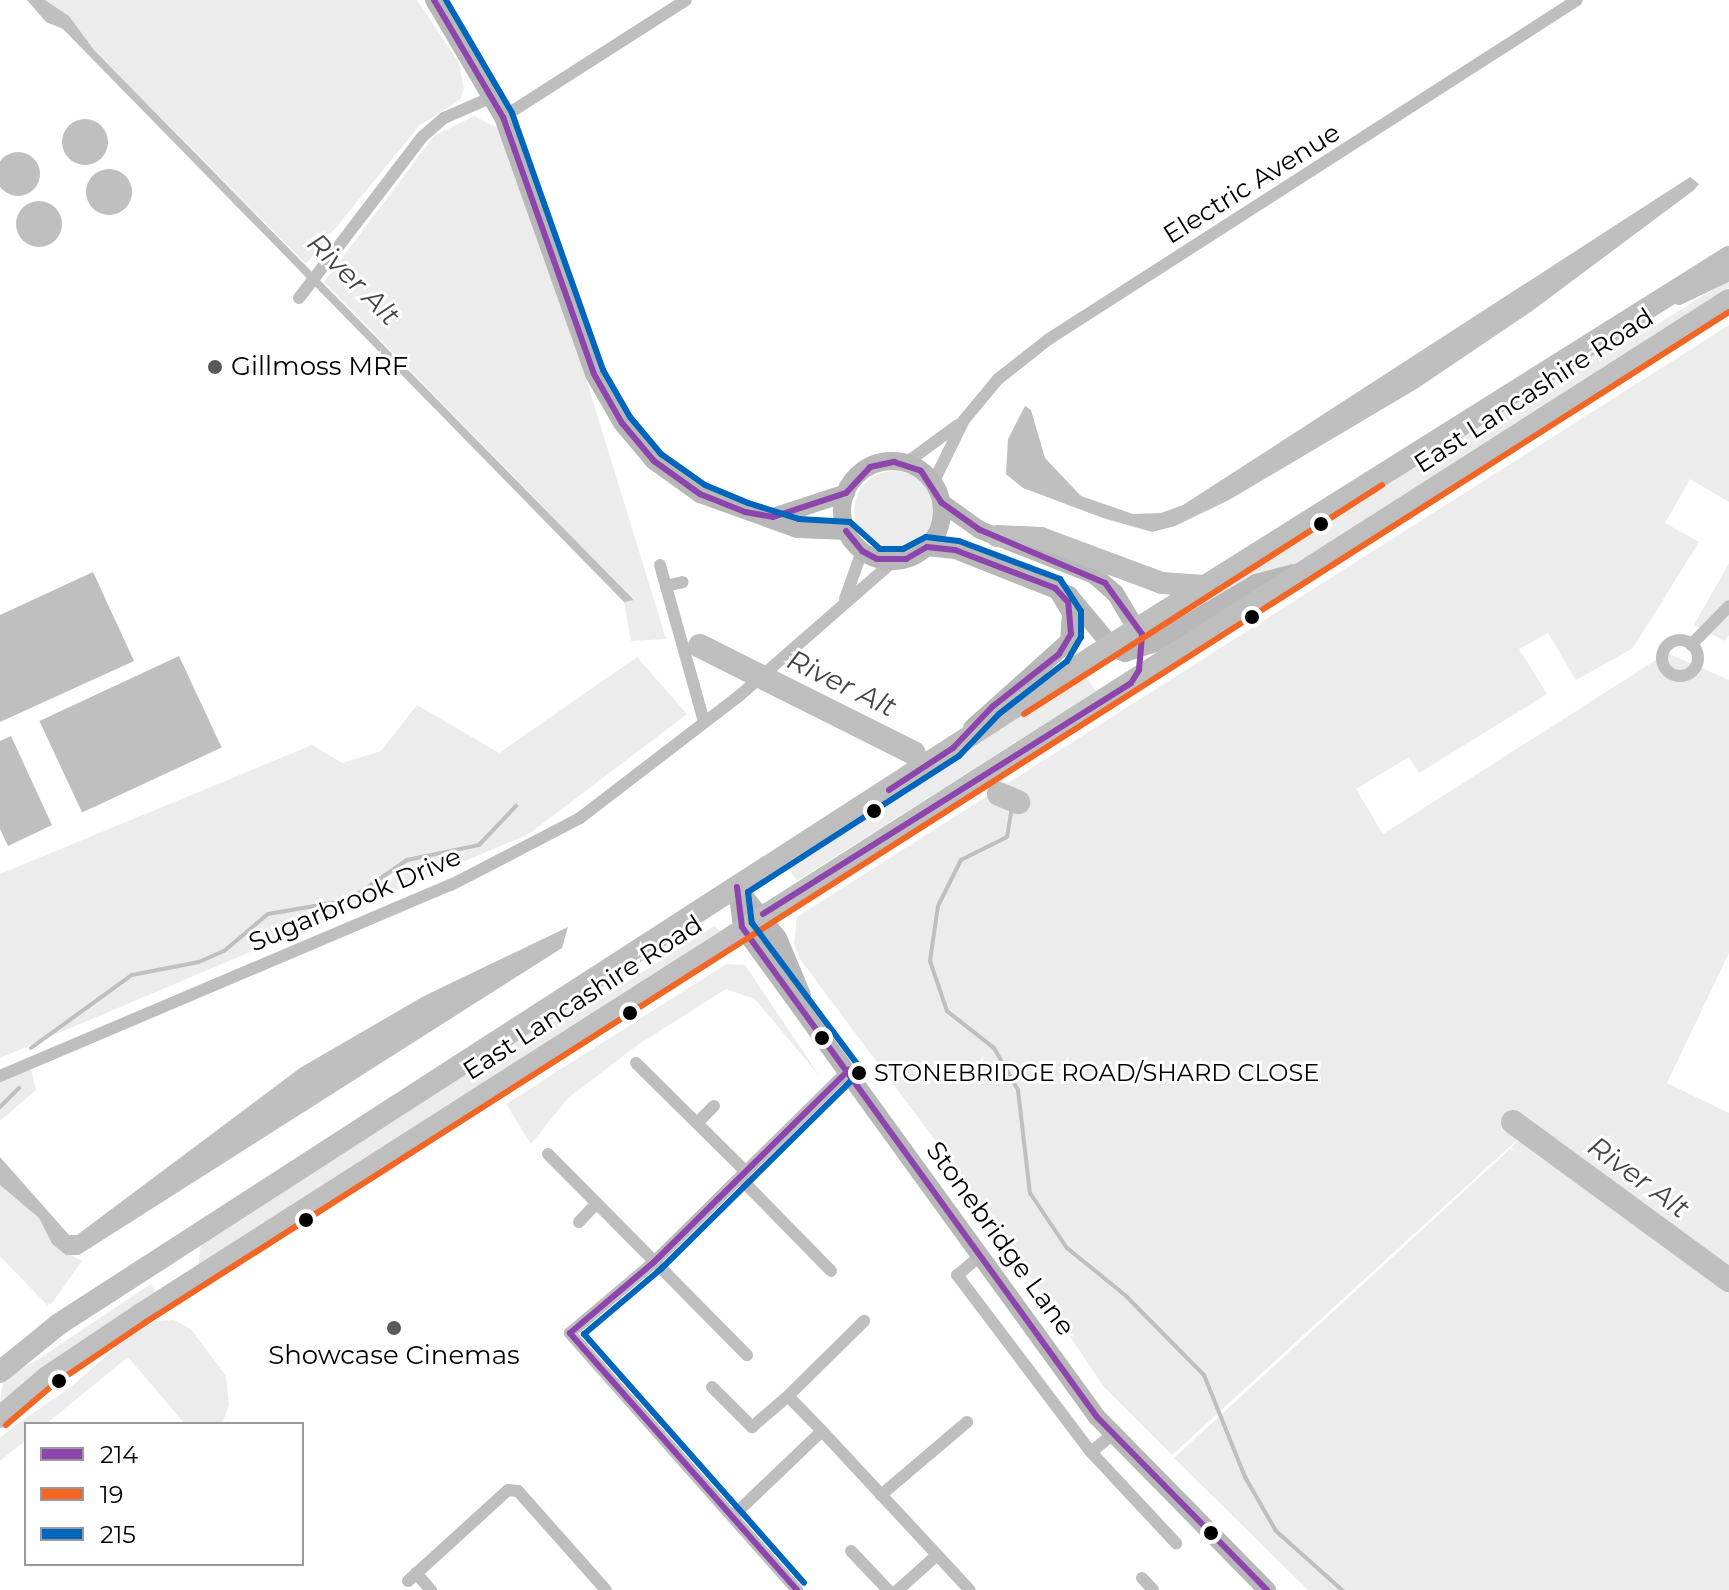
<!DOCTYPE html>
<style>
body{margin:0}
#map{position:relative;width:1729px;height:1590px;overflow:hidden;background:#fff;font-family:Montserrat,sans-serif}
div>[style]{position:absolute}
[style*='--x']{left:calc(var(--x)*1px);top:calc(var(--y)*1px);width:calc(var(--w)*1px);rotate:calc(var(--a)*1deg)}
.green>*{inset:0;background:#ececec}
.round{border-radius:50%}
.water>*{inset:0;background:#bfbfbf;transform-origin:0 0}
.stream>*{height:4px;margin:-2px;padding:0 2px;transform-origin:2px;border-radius:2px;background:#bfbfbf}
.river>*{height:24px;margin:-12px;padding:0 12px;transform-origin:12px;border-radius:12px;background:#bfbfbf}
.street>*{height:12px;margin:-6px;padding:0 6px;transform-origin:6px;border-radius:6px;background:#bebebe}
.street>.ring{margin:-6px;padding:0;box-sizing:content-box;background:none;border:12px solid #bebebe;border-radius:50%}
.secondary>*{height:18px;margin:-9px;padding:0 9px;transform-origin:9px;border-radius:9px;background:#b8b8b8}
.secondary>.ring{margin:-9px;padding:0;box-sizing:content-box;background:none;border:18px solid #b8b8b8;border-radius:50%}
.highway>*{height:22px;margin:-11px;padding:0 11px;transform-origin:11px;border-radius:11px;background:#bebebe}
.bus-1>*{height:6px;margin:-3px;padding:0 3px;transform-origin:3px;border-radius:3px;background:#8e44ad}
.bus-2>*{height:6px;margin:-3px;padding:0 3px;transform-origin:3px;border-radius:3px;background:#f26522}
.bus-3>*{height:6px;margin:-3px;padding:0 3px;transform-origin:3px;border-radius:3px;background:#0065bd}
.dots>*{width:22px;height:22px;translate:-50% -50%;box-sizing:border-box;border:4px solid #fff;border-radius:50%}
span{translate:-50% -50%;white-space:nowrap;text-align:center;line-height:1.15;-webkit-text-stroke:6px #fff;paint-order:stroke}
.bus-label{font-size:24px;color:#000}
.left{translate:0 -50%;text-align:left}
.street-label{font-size:26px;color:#000}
.poi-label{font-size:26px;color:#000}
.water-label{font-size:28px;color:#444;font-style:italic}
.legend{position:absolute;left:24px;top:1422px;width:280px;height:144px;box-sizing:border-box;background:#fff;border:2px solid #999;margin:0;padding:10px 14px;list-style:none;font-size:24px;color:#000}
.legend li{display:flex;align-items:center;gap:16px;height:40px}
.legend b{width:40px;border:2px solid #999}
</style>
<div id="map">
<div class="green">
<i style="clip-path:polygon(45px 0,417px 0,459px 63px,464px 89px,460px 100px,420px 125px,306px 264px,94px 50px,69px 16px)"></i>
<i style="clip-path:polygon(474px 116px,498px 128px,564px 307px,666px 639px,631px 641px,624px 602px,633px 599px,324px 282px,434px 136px)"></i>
<i style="clip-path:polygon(1729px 280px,1729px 288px,1299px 563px,1184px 619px,1181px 614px,1617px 339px,1654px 326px)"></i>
<i style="clip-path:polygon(1729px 325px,1729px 502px,1690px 479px,1665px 523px,1699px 542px,1633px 648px,1576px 680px,1548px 633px,1519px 649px,1547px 694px,1419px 773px,1409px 757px,1356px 789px,1383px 834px,1667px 653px,1729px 680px,1729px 953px,1667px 1083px,1729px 1113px,1729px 1590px,1308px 1590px,1174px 1458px,1510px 1149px,1518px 1154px,1511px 1148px,1529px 1129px,1172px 1455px,1104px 1387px,964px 1179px,800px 959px,794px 944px,797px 917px)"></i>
<i class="round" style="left:854px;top:471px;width:80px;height:80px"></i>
<i style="clip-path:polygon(1729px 563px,1729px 635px,1725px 641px,1694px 625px)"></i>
<i style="clip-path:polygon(637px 657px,687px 714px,529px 834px,0 1058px,0 874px,312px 745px,342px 763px,381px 751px,417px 705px,499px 753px)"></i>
<i style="clip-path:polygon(1085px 674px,1096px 691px,797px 881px,788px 868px)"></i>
<i style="clip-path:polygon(714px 926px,720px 931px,198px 1266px,201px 1244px,535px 1030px,607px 995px)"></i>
<i style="clip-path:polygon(726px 964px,745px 965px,821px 1078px,755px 999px,726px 989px,639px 1044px,568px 1098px,531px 1144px,506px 1104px)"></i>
<i style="clip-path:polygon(31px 1069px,36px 1090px,0 1121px,0 1081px)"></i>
<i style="clip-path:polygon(0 1185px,39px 1218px,52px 1245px,82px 1261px,52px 1303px,47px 1305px,0 1256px)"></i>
<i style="clip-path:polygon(151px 1284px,156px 1293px,0 1401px,4px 1375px,34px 1362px)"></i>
<i style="clip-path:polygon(174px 1320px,191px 1329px,226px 1376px,229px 1405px,222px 1424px,185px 1424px,128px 1357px,46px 1424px,26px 1424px,26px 1440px,0 1461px,0 1438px,10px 1429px,71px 1387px,131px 1334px,154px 1321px)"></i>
</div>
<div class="water">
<i style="clip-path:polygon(27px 0,45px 0,69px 16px,94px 50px,634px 600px,624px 602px,63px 29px,46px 22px)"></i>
<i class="round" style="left:62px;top:119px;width:46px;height:46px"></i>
<i class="round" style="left:-4px;top:152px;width:44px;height:44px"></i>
<i class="round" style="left:86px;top:169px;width:46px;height:46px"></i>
<i style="clip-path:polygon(1690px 177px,1699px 184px,1694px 190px,1532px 311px,1418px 388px,1229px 500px,1175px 526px,1152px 532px,1103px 518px,1023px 488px,1006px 474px,1008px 439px,1025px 406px,1031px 410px,1045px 458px,1081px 496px,1133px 514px,1161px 513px,1183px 505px)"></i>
<i class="round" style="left:16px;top:201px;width:46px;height:46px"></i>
<i style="clip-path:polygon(93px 572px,134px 661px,0 722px,0 615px)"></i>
<i style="left:179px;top:656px;width:101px;height:154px;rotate:65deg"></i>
<i style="clip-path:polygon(11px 736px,52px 825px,8px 846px,0 829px,0 741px)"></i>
<i style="clip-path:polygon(568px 927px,562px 948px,79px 1255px,66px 1255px,52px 1244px,39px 1218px,0 1185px,0 1157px,69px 1235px,77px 1235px,300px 1068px,424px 996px)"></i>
</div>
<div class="stream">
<i style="--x:1013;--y:800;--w:37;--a:99"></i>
<i style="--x:1007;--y:837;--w:51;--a:153.4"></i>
<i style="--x:961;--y:860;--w:51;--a:116.6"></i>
<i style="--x:938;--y:906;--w:56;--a:98.3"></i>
<i style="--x:930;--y:961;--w:53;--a:71.2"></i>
<i style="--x:947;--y:1011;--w:60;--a:38.2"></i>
<i style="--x:994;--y:1048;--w:48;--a:60.3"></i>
<i style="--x:1018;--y:1090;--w:104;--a:83.4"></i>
<i style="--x:1030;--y:1193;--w:66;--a:56.1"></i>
<i style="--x:1067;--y:1248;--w:75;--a:39"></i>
<i style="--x:1125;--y:1295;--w:112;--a:45.4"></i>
<i style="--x:1204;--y:1375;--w:110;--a:68.1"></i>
<i style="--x:1245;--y:1477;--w:62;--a:60.1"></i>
<i style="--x:1276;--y:1531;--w:89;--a:41.8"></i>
<i style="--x:31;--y:1048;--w:125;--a:-35.9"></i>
<i style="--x:132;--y:975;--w:68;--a:-11"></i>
<i style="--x:199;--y:962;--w:27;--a:-24"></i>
<i style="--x:224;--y:951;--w:57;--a:-40.1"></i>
<i style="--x:268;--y:914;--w:82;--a:-9.8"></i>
<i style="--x:349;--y:900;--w:70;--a:-34.6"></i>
<i style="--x:407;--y:860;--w:74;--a:-11.8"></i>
<i style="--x:479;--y:845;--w:54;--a:-46.5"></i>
<i style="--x:0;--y:1107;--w:27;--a:-45"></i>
</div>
<div class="river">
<i style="--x:700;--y:646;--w:239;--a:26.6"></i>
<i style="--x:999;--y:794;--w:21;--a:23"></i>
<i style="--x:1513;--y:1122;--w:268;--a:36.2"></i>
</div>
<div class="street">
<i style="--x:503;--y:117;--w:217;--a:-32.6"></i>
<i style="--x:299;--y:298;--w:203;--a:-52.6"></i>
<i style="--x:422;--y:137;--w:29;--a:-41"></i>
<i style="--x:444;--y:118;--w:52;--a:-23.6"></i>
<i style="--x:1679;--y:299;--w:55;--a:-25.6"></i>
<i style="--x:906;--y:463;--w:64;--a:-36.2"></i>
<i style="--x:933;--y:483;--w:70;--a:-63.8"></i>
<i style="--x:964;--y:420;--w:53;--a:-50.3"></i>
<i style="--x:998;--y:379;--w:65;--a:-38.1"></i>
<i style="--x:1049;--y:339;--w:627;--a:-32.7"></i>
<i style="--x:660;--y:565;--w:163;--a:74.3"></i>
<i style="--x:666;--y:586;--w:17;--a:-13"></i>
<i style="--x:845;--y:599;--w:51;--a:-70.5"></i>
<i class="ring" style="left:1662px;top:640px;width:24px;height:24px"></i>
<i style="--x:1691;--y:645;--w:54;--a:-45.7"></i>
<i style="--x:636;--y:1063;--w:155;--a:44.7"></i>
<i style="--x:0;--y:1076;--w:490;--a:-23"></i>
<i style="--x:451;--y:885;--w:145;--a:-27.4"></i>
<i style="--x:580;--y:818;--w:200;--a:-37.5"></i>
<i style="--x:739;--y:696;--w:206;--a:-41.1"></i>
<i style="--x:697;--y:1123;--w:24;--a:-45"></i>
<i style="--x:548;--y:1154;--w:283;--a:45.3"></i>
<i style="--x:740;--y:1178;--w:130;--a:45.6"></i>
<i style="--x:579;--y:1222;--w:26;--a:-47"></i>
<i style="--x:980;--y:1256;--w:30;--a:140"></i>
<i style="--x:957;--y:1275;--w:222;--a:52.9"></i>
<i style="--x:1091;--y:1452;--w:125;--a:47"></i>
<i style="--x:712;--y:1387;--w:57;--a:45"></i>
<i style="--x:752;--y:1427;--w:48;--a:-40.7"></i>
<i style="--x:788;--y:1396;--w:49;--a:45.8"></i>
<i style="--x:788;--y:1396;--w:107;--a:-44.6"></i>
<i style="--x:1091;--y:1452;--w:27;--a:-39"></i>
<i style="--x:881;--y:1495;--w:113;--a:-40.3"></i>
<i style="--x:733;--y:1516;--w:123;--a:-43.7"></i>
<i style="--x:822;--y:1431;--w:217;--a:47.1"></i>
<i style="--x:851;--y:1551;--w:54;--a:46.5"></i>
<i style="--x:416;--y:1573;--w:23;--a:49"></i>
<i style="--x:1142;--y:1578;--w:16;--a:47"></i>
<i style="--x:408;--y:1581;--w:135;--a:-42.3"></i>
<i style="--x:508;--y:1490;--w:10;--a:6"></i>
<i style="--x:518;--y:1491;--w:132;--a:48.4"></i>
<i style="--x:797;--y:1590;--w:343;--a:-131.5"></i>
<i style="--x:570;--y:1333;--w:110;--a:-40.2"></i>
<i style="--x:654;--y:1262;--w:274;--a:-44.6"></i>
<i style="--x:898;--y:1590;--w:52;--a:-41.9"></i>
</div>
<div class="secondary">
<i style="--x:434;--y:0;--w:136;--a:59.5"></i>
<i style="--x:503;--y:117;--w:273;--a:70.5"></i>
<i style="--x:594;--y:374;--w:56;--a:60.3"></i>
<i style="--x:622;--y:423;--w:50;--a:49.9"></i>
<i style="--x:654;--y:461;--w:57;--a:35.7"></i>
<i style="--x:700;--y:494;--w:103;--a:19.8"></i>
<i style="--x:797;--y:529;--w:49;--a:2.3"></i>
<i class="ring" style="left:842px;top:461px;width:82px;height:82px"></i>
<i style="--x:942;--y:503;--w:47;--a:35.4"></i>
<i style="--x:980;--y:530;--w:123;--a:21.5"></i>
<i style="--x:1094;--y:575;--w:28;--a:41"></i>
<i style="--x:1115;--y:593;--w:55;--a:59.2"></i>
<i style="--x:773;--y:517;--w:77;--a:-18.2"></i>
<i style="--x:927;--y:547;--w:28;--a:6"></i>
<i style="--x:955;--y:550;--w:123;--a:21.5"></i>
<i style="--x:1069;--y:595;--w:70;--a:50.2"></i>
<i style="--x:1114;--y:649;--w:12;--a:20"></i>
<i style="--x:1125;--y:653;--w:29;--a:-18"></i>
<i style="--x:1153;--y:644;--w:120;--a:-30.6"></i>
<i style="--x:1256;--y:583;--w:38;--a:-15"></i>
<i style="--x:972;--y:728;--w:130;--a:-41.9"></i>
<i style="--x:1069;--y:641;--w:28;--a:-86"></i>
<i style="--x:1071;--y:613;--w:27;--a:-121"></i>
<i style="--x:737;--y:887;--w:40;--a:82.9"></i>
<i style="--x:742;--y:927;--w:605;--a:54.08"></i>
<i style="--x:1097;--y:1417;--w:243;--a:45.5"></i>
<i style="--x:737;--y:887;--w:65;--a:51.2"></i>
<i style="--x:778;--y:938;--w:62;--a:67.2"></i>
</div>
<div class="highway">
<i style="--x:997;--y:536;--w:44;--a:2.6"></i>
<i style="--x:1041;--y:538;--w:129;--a:20.4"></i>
<i style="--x:1162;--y:583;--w:42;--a:4.1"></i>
<i style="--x:0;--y:1372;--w:76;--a:-39.1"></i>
<i style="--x:59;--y:1324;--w:1252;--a:-32.84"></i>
<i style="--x:1111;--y:645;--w:730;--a:-32.12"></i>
<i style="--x:0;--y:1417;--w:62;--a:-40.4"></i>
<i style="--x:47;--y:1377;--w:113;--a:-33.8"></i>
<i style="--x:141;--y:1314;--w:1884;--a:-32.56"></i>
</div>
<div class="bus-1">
<i style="--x:434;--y:0;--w:136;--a:59.5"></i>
<i style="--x:503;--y:117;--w:273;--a:70.5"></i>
<i style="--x:594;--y:374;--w:56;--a:60.3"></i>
<i style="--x:622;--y:423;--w:50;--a:49.9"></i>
<i style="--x:654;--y:461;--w:57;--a:35.7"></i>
<i style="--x:700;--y:494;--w:48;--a:21.8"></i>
<i style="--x:745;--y:512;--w:28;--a:10"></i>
<i style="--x:773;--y:517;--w:77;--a:-18.2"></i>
<i style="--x:846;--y:493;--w:35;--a:-47"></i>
<i style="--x:870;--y:467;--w:25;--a:-12"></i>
<i style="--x:894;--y:462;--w:28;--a:18"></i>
<i style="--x:921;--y:471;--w:38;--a:57"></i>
<i style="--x:846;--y:531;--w:26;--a:51"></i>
<i style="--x:862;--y:551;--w:17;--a:28"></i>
<i style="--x:877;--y:559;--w:29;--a:0"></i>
<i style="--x:906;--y:559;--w:24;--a:-30"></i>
<i style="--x:889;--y:790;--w:77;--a:-33.3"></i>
<i style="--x:953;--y:748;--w:57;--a:-46.4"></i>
<i style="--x:992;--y:707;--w:85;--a:-38.3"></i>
<i style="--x:1059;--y:654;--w:23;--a:-59"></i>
<i style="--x:1071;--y:634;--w:32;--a:-95"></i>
<i style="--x:1068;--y:602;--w:19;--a:-133"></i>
<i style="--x:1055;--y:588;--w:107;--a:-159.2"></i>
<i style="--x:955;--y:550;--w:28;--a:-174"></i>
<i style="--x:737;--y:887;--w:40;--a:82.9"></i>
<i style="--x:742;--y:927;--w:605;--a:54.08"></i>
<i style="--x:1097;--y:1417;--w:243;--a:45.5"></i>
<i style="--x:763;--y:914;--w:434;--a:-32.1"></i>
<i style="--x:1131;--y:683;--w:15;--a:-58"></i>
<i style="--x:1139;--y:670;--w:36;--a:-85"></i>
<i style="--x:1142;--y:634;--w:63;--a:-126"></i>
<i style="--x:1105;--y:583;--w:136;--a:-157"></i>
<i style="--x:980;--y:530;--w:47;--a:-144.6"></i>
<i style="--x:797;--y:1590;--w:343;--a:-131.5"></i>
<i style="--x:570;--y:1333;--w:110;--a:-40.2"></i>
<i style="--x:654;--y:1262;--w:274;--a:-44.6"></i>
</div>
<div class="bus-2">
<i style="--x:1024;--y:714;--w:425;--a:-32.6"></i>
<i style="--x:6;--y:1425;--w:62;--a:-40.4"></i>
<i style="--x:53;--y:1385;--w:112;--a:-34.1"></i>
<i style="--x:146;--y:1322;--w:1878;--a:-32.54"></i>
</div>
<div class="bus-3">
<i style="--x:446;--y:0;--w:131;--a:59.7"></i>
<i style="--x:512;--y:113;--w:273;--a:70.5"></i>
<i style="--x:603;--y:370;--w:54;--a:60.1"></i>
<i style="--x:630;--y:417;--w:48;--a:50"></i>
<i style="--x:661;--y:454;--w:54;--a:35.2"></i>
<i style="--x:705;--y:485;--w:47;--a:22.7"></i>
<i style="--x:748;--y:503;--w:53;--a:17.4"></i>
<i style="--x:799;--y:519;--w:51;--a:3.4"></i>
<i style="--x:850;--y:522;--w:40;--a:42"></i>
<i style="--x:880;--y:549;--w:23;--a:0"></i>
<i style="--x:903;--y:549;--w:26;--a:-28"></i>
<i style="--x:926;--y:537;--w:33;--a:7"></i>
<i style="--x:959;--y:541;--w:108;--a:20.6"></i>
<i style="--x:1060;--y:579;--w:38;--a:57"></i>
<i style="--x:1081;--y:611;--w:26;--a:90"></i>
<i style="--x:1081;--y:637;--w:28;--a:120"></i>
<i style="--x:1067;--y:661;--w:86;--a:142.1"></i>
<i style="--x:999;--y:714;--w:58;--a:133.6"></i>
<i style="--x:959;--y:756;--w:251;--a:147.2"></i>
<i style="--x:748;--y:892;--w:31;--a:83"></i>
<i style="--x:752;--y:923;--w:176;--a:53.3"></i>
<i style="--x:857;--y:1064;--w:9;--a:77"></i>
<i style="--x:859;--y:1073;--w:279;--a:135.3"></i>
<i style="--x:661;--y:1269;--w:101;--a:139.8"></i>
<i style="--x:584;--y:1334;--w:332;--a:48.5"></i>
</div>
<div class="dots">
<i style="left:215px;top:367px;background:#595959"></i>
<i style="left:1321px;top:524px;background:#000"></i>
<i style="left:1252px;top:617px;background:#000"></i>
<i style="left:874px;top:811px;background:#000"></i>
<i style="left:630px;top:1013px;background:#000"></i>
<i style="left:822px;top:1038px;background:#000"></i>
<i style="left:859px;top:1073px;background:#000"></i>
<i style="left:306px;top:1220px;background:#000"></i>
<i style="left:394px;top:1328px;background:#595959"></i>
<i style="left:59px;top:1381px;background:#000"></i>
<i style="left:1211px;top:1533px;background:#000"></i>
</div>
<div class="bus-label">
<span class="left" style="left:874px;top:1073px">STONEBRIDGE ROAD/SHARD CLOSE</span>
</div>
<div class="street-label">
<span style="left:1252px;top:184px;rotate:-32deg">Electric Avenue</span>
<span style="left:1534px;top:391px;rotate:-33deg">East Lancashire Road</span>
<span style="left:355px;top:900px;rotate:-23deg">Sugarbrook Drive</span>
<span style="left:583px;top:998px;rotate:-33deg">East Lancashire Road</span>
<span style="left:1000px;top:1239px;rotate:54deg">Stonebridge Lane</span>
</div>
<div class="poi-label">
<span class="left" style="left:231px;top:367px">Gillmoss MRF</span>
<span style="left:394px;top:1356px">Showcase Cinemas</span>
</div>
<div class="water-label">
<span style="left:354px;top:279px;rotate:45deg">River Alt</span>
<span style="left:842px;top:683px;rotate:26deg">River Alt</span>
<span style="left:1639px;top:1177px;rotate:36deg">River Alt</span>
</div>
<ul class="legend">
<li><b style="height:10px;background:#8e44ad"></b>214</li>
<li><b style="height:10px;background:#f26522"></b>19</li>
<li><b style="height:10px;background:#0065bd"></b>215</li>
</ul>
</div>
